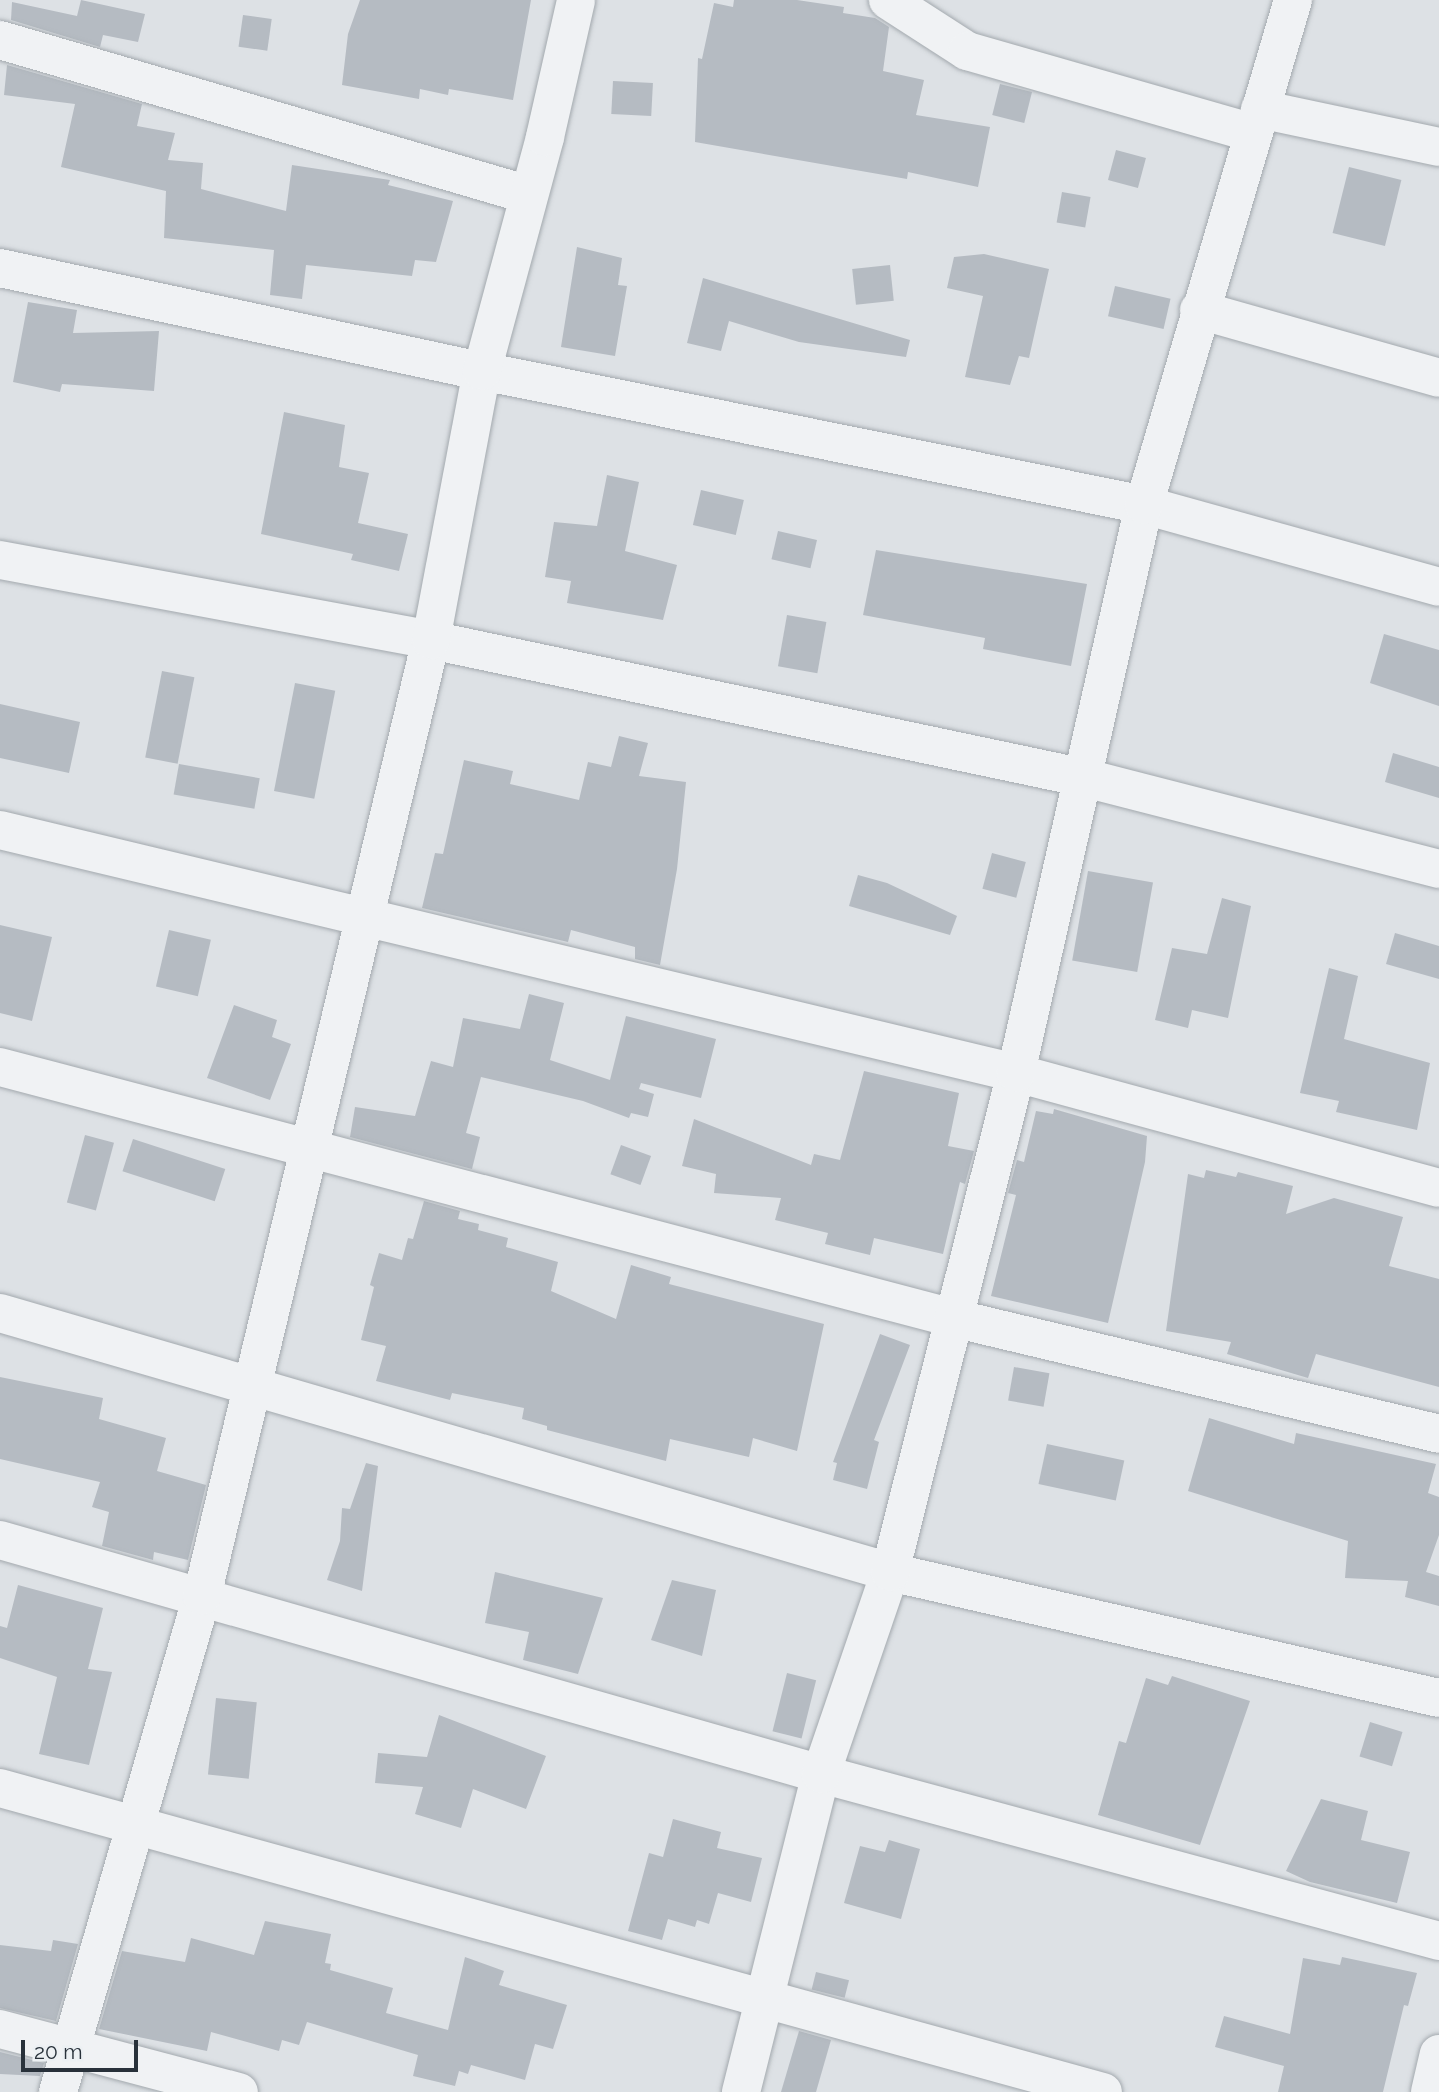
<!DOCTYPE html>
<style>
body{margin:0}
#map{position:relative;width:1439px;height:2092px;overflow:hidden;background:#dde1e5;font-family:Raleway,sans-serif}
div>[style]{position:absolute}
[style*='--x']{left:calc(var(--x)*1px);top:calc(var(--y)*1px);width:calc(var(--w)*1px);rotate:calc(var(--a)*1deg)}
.building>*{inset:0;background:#b5bbc2;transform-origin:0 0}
.roads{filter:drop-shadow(0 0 2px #a3a9ae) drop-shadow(0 0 2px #a3a9ae)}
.minor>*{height:38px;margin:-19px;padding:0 19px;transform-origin:19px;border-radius:19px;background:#f0f2f4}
span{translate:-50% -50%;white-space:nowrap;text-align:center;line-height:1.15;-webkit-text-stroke:5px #ecf0f3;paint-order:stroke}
.scale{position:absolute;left:21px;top:2040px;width:117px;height:32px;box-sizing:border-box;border:4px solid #28313a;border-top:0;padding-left:9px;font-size:21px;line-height:24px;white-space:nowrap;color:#28313a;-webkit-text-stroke:5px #ecf0f3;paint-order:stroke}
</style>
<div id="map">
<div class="building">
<i style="clip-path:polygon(81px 0,145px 14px,138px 42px,103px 35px,100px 47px,11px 20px,12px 2px,77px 16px)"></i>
<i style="clip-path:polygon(360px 0,531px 0,513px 100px,449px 89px,448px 95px,420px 89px,419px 99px,342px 85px,348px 34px)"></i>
<i style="clip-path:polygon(734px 0,797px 0,844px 7px,843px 13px,875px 18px,889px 27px,883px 71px,924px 80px,916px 115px,990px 127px,978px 187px,908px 172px,907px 179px,695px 142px,698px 58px,702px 59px,714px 3px,733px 7px)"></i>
<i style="left:243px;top:15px;width:29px;height:32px;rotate:8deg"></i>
<i style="clip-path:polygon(7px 65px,142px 104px,137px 126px,175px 133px,168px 160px,203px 163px,201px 189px,286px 211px,292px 165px,390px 180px,388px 185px,453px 201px,436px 262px,415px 260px,412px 276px,306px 265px,302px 299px,270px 295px,274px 250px,164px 238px,166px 191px,61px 167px,75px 104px,4px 95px)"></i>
<i style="left:613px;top:81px;width:40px;height:33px;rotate:3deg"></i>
<i style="left:1000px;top:84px;width:33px;height:32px;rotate:14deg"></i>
<i style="left:1116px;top:150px;width:31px;height:31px;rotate:15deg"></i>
<i style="left:1349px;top:167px;width:54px;height:68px;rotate:14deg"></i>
<i style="left:1062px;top:192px;width:29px;height:31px;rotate:10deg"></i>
<i style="clip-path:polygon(577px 247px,622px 258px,618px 285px,627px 286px,615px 356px,561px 347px)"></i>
<i style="clip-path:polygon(984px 254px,1049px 269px,1029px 358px,1019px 356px,1010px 385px,965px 377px,983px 296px,947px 288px,954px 257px)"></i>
<i style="left:890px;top:265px;width:36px;height:38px;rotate:84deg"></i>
<i style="clip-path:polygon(703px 278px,910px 340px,906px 357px,799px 342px,729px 321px,721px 351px,687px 343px)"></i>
<i style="left:1115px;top:286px;width:57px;height:31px;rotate:13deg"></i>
<i style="clip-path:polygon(28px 302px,77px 310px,73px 333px,159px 331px,154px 391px,62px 384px,60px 392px,13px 382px)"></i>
<i style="clip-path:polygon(284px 412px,345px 425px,339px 467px,369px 473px,358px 523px,408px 534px,399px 571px,351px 560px,353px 554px,261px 534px)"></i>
<i style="clip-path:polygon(607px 475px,639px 482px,625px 551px,677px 565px,663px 620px,567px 603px,571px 581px,545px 577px,554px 522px,597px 526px)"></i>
<i style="left:701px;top:490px;width:44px;height:36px;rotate:13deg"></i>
<i style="left:778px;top:531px;width:40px;height:29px;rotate:13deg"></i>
<i style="clip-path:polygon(876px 550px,1087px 584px,1071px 666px,983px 649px,985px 638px,863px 615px)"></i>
<i style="left:787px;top:615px;width:40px;height:52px;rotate:10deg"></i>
<i style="clip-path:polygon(1384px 634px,1439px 650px,1439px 706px,1370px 683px)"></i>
<i style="left:162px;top:671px;width:33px;height:88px;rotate:11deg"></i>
<i style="left:295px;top:683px;width:41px;height:110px;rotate:11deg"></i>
<i style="clip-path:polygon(0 704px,80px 722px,69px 773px,0 758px)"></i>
<i style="clip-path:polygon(619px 736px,648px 743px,639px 776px,686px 782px,677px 869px,660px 965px,635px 959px,635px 947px,571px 930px,568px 942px,422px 908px,435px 853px,443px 854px,464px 760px,513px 771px,510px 784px,579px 800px,588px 762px,611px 767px)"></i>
<i style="clip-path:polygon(1393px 753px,1439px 767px,1439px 798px,1385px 782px)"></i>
<i style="left:179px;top:764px;width:82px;height:31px;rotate:10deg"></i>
<i style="left:992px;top:853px;width:35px;height:37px;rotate:15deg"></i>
<i style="left:1088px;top:871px;width:66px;height:91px;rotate:10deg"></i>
<i style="clip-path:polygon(858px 875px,887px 883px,957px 916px,950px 935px,849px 906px)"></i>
<i style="clip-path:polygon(1222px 898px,1251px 906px,1228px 1018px,1192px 1010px,1188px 1028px,1155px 1020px,1172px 948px,1207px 954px)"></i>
<i style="clip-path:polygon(0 925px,52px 937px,32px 1021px,0 1013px)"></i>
<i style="left:169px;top:930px;width:43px;height:58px;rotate:13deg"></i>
<i style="clip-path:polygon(1395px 933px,1439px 946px,1439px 979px,1386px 964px)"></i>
<i style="clip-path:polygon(1329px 968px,1358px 976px,1344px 1039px,1430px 1063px,1417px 1130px,1336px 1112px,1339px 1101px,1300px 1093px)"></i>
<i style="clip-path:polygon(529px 994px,564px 1003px,550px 1060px,610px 1080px,626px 1016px,716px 1039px,701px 1098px,641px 1083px,639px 1089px,654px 1094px,648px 1117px,631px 1113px,629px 1118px,583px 1101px,481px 1077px,466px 1133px,480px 1137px,472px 1169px,350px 1137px,355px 1107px,415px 1116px,431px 1061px,453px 1067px,463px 1018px,520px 1029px)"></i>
<i style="clip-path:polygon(234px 1005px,277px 1020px,272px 1037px,291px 1044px,270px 1100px,207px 1078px)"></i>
<i style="clip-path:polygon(864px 1071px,959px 1093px,948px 1146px,974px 1151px,965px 1184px,960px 1182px,943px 1254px,874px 1238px,870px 1255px,825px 1244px,828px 1233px,775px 1220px,781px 1198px,714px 1193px,716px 1174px,682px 1166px,694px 1119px,811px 1165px,814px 1154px,840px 1160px)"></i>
<i style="clip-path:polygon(1054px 1109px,1147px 1136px,1145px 1162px,1108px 1323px,991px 1296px,1016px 1195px,1008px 1193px,1017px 1160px,1024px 1162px,1036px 1111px,1053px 1114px)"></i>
<i style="left:85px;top:1135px;width:30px;height:70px;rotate:15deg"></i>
<i style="left:133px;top:1139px;width:97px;height:34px;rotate:18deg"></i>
<i style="left:621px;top:1145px;width:32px;height:31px;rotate:20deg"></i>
<i style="clip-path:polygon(1206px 1170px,1236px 1177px,1238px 1172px,1293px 1186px,1286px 1214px,1334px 1198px,1403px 1217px,1389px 1266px,1439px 1279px,1439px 1387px,1316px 1354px,1308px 1378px,1227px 1354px,1231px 1342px,1166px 1331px,1188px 1174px,1204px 1178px)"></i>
<i style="clip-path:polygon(424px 1201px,460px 1211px,458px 1219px,479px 1224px,478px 1230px,508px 1238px,506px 1247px,558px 1262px,551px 1291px,616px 1319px,631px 1265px,671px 1277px,669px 1284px,824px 1324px,797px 1451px,753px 1438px,749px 1457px,670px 1439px,666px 1461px,547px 1430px,547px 1426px,522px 1419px,524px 1408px,452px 1393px,450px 1400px,376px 1381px,386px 1346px,361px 1340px,374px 1287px,370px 1285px,379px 1253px,402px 1260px,408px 1238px,413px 1239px)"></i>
<i style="clip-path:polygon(880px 1334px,910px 1345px,874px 1440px,879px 1442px,867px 1489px,833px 1480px,837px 1463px,833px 1462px)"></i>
<i style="left:1014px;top:1367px;width:36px;height:34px;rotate:10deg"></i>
<i style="clip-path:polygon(0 1377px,103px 1398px,99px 1419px,166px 1438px,157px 1471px,206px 1485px,188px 1560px,154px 1552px,153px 1560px,102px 1546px,109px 1512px,92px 1507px,100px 1482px,0 1459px)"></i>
<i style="clip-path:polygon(1209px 1418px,1294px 1444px,1296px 1433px,1436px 1464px,1428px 1493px,1439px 1497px,1439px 1535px,1426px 1572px,1439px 1576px,1439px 1606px,1405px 1597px,1408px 1581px,1345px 1578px,1348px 1541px,1188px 1491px)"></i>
<i style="left:1047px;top:1444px;width:79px;height:41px;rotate:12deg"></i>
<i style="clip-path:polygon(366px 1463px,378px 1466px,362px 1591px,327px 1580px,340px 1541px,342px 1508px,350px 1509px)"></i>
<i style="clip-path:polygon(495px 1572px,603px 1598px,578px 1674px,523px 1660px,529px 1632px,485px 1623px)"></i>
<i style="clip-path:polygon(672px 1580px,716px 1590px,702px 1656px,651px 1640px)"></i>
<i style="clip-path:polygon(18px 1585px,103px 1608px,88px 1669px,112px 1672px,89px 1765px,39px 1754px,57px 1677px,0 1658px,0 1626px,7px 1628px)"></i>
<i style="left:787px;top:1673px;width:30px;height:60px;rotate:14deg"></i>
<i style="clip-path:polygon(1172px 1676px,1250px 1701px,1200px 1845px,1098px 1815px,1119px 1741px,1126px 1743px,1146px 1678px,1168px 1685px)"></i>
<i style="left:216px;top:1698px;width:41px;height:77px;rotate:6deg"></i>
<i style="clip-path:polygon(439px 1715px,546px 1756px,526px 1809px,473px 1789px,461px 1828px,415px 1814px,423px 1787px,375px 1783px,378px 1753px,427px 1757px)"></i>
<i style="left:1370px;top:1722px;width:34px;height:36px;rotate:17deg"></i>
<i style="clip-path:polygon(1321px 1799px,1368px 1811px,1361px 1840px,1410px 1852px,1397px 1903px,1310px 1882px,1286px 1871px)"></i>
<i style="clip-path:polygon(673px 1819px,721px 1832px,717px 1848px,762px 1858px,751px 1902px,718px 1893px,709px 1924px,697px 1920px,695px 1927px,668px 1919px,662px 1940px,628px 1931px,649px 1853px,663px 1857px)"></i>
<i style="clip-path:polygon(889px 1840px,920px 1849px,901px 1919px,844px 1903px,860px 1846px,885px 1852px)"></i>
<i style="clip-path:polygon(265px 1921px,331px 1934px,325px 1963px,331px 1964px,330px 1970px,393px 1988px,386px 2013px,448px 2030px,465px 1957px,504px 1971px,499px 1985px,567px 2005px,553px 2049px,535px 2044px,525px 2080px,471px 2065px,468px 2074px,459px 2071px,455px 2086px,413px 2076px,418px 2055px,307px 2022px,299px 2045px,282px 2040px,279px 2051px,211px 2032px,207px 2051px,99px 2029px,122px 1951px,185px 1962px,191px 1938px,254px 1955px)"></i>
<i style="clip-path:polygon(53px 1940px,78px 1944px,56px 2021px,0 2008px,0 1945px,51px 1951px)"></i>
<i style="clip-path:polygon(1342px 1957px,1417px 1973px,1408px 2006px,1404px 2005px,1383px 2092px,1278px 2092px,1284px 2066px,1215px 2047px,1224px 2016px,1290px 2034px,1303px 1958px,1340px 1965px)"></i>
<i style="left:816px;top:1972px;width:34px;height:18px;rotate:14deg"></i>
<i style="clip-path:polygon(799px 2031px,831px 2040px,816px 2092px,781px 2092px)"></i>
<i style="clip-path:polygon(0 2052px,44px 2063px,40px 2076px,0 2074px)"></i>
</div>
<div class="roads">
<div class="minor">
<i style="--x:888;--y:0;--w:94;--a:32.8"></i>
<i style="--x:967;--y:51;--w:298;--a:16"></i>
<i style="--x:0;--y:40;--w:551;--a:16.33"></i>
<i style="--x:1260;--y:109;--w:183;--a:12"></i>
<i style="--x:0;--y:268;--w:493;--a:12.1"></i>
<i style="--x:482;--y:371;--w:675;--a:11.44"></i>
<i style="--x:1144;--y:505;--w:306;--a:15.5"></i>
<i style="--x:1199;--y:310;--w:249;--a:15.8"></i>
<i style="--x:0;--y:560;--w:438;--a:10.5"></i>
<i style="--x:431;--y:640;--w:668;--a:11.92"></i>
<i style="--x:1085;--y:778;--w:366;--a:14.4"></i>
<i style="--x:0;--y:830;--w:1045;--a:13.45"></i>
<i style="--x:1016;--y:1073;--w:438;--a:15.2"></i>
<i style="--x:0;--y:1067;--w:985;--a:14.76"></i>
<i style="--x:953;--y:1318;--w:500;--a:13.4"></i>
<i style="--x:0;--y:1313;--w:927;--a:16.23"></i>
<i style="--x:890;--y:1572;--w:563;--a:12.93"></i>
<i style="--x:0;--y:1540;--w:854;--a:15.91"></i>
<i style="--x:821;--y:1774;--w:640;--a:15.12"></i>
<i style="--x:0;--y:1788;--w:1144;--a:15.41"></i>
<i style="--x:0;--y:2029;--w:247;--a:14.8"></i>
<i style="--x:58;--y:2092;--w:516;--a:-73.81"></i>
<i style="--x:202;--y:1596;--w:983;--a:-76.53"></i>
<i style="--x:431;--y:640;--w:274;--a:-79.3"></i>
<i style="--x:482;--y:371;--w:242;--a:-74.9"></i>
<i style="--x:545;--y:137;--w:140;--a:-77.2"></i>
<i style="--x:741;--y:2092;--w:328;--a:-75.9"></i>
<i style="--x:821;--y:1774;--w:213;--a:-71.1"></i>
<i style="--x:890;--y:1572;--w:515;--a:-75.83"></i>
<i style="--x:1016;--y:1073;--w:582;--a:-77.3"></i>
<i style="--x:1144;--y:505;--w:527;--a:-73.56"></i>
<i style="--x:1430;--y:2092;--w:39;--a:-77"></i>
</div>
</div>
<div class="scale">20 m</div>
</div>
